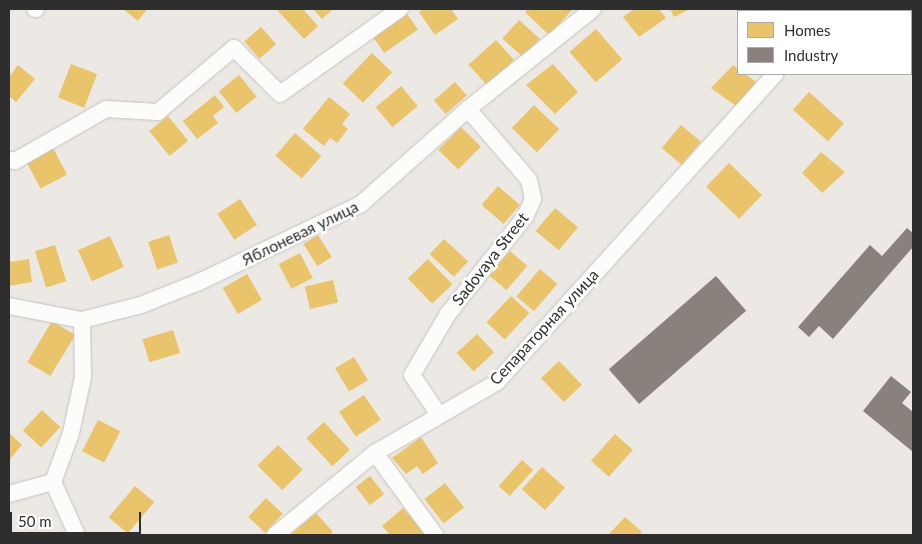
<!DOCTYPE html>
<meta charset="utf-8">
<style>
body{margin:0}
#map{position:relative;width:922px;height:544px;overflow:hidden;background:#ece8e4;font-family:Lato,sans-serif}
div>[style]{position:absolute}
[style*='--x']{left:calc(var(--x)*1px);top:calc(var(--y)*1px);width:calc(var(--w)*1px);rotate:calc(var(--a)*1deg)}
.homes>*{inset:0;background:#e9c46a;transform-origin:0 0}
.industry>*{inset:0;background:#8a817c;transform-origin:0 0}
.roads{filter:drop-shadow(0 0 1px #c5c4c5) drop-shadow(0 0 1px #c5c4c5)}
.minor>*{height:16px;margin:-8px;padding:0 8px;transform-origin:8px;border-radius:8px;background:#fcfcfb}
span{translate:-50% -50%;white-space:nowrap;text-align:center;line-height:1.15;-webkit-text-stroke:5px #fff;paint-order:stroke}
.street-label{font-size:16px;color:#2e2e2e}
.frame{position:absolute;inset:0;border:10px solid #2e2e2e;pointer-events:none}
.legend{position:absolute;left:737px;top:10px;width:175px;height:65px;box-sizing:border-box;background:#fff;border:1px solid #ababab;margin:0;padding:6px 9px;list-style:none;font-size:15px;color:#2e2e2e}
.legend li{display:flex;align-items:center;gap:10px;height:25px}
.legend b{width:25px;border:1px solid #ababab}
.scale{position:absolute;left:10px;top:512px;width:131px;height:22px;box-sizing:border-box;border:2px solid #2e2e2e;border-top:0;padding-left:6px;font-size:15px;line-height:18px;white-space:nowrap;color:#2e2e2e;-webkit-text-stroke:4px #fff;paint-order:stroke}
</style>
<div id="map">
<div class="homes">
<i style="clip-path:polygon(123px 9px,147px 9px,138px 21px)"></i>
<i style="clip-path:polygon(280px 9px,303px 9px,318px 26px,304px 39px,278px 11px)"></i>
<i style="clip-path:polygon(313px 9px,333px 9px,322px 19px)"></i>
<i style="clip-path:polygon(424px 9px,451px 9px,458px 19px,435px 35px,419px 12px)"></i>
<i style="clip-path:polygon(528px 9px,573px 9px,549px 35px,525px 12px)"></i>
<i style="clip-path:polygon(634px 9px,659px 9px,666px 18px,639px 37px,623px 17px)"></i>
<i style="clip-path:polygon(670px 9px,690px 9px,674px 17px)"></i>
<i style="left:407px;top:14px;width:19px;height:41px;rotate:55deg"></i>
<i style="left:519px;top:20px;width:28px;height:25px;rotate:42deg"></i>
<i style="left:261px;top:27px;width:23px;height:22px;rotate:49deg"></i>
<i style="left:596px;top:29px;width:40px;height:35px;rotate:49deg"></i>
<i style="left:496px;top:40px;width:27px;height:37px;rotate:48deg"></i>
<i style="left:372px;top:53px;width:28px;height:42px;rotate:44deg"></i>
<i style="left:71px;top:64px;width:28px;height:36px;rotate:21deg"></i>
<i style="clip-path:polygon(553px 64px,578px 92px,555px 114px,526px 85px)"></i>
<i style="clip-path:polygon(18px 65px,35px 79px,16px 102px,9px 96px,9px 77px)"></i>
<i style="clip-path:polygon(733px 65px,738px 69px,738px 74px,745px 74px,756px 82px,736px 106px,711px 88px)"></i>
<i style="left:239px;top:75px;width:28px;height:26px;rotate:51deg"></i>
<i style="left:455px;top:82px;width:18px;height:28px;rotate:49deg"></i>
<i style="left:401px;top:86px;width:26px;height:33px;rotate:50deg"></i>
<i style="left:809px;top:92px;width:47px;height:24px;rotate:42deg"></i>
<i style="clip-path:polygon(215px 95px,224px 107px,213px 116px,218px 123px,197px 139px,183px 121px)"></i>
<i style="clip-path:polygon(329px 97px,350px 114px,342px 124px,348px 129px,337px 143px,330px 138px,324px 146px,303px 129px)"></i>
<i style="left:534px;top:105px;width:35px;height:32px;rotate:44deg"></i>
<i style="left:168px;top:116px;width:32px;height:24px;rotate:51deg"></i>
<i style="left:681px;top:125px;width:26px;height:30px;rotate:40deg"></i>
<i style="left:461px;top:127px;width:28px;height:32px;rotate:45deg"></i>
<i style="left:295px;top:133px;width:35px;height:30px;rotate:41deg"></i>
<i style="left:53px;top:148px;width:30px;height:30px;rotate:62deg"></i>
<i style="clip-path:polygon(821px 152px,845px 172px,822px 193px,802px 173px)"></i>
<i style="left:729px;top:163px;width:46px;height:33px;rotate:44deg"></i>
<i style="left:498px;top:186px;width:29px;height:25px;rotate:41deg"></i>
<i style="left:240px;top:199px;width:31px;height:27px;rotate:57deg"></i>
<i style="left:555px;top:208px;width:30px;height:30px;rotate:40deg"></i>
<i style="left:169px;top:235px;width:29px;height:22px;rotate:72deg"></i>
<i style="left:318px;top:235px;width:26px;height:17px;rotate:58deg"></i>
<i style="left:110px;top:236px;width:34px;height:35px;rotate:66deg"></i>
<i style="left:444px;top:239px;width:33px;height:21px;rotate:43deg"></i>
<i style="left:55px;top:245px;width:38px;height:21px;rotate:73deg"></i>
<i style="left:510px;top:251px;width:23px;height:32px;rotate:41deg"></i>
<i style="left:300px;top:253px;width:28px;height:24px;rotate:63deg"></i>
<i style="clip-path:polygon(29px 259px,32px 282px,9px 286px,9px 262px)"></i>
<i style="left:428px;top:259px;width:35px;height:28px;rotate:46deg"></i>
<i style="left:540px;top:269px;width:23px;height:36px;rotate:41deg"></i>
<i style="left:247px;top:274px;width:30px;height:28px;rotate:60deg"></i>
<i style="left:333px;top:280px;width:23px;height:29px;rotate:77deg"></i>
<i style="left:511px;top:296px;width:25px;height:36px;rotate:43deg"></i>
<i style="left:52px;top:321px;width:27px;height:48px;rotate:31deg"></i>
<i style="left:173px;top:330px;width:24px;height:32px;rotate:73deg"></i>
<i style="left:477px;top:334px;width:25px;height:28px;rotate:47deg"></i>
<i style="left:354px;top:357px;width:27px;height:22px;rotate:59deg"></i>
<i style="left:559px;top:361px;width:33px;height:25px;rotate:46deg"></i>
<i style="left:364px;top:395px;width:30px;height:30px;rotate:56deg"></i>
<i style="left:42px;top:410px;width:25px;height:28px;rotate:43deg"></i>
<i style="left:98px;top:420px;width:25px;height:35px;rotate:27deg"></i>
<i style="left:324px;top:422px;width:38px;height:24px;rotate:47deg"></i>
<i style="clip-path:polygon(9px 433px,22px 445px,9px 460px)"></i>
<i style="left:615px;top:434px;width:24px;height:36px;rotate:42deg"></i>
<i style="clip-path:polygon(421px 437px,438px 463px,423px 474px,417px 466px,406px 474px,392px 458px)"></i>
<i style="left:278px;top:445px;width:35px;height:29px;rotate:45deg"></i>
<i style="left:522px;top:460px;width:15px;height:35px;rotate:42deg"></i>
<i style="left:542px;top:467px;width:31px;height:30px;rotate:42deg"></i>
<i style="left:370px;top:476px;width:23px;height:18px;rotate:52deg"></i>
<i style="left:445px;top:483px;width:31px;height:26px;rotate:52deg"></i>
<i style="left:135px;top:486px;width:25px;height:41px;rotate:40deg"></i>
<i style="left:266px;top:498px;width:23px;height:26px;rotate:43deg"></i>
<i style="clip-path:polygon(403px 508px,426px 535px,390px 535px,382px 526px)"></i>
<i style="clip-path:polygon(316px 513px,333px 532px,329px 535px,290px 535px)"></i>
<i style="clip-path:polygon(625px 517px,642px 532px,639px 535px,608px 535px)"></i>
</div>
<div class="industry">
<i style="clip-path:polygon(907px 228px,913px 233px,913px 247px,833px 339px,819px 326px,809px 337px,798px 327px,870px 245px,882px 256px)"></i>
<i style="left:716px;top:276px;width:46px;height:142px;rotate:49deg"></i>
<i style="clip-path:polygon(891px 376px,911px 392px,902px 403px,913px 412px,913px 452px,863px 411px)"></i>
</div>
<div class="roads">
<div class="minor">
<i style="--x:35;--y:9;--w:1;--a:0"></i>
<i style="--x:833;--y:11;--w:3;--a:-45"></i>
<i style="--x:9;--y:160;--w:6;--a:9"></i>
<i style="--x:15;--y:161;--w:105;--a:-29.7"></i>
<i style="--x:106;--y:109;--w:52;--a:3.3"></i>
<i style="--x:158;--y:112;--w:99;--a:-40.1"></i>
<i style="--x:234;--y:48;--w:65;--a:45"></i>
<i style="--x:280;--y:94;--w:147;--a:-35.3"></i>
<i style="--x:9;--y:306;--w:74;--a:10.9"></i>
<i style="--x:82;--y:320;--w:61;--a:-14.3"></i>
<i style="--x:141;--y:305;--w:62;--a:-21.6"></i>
<i style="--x:199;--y:282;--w:180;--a:-25.7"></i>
<i style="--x:361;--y:204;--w:143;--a:-41.6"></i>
<i style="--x:468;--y:109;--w:160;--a:-38.7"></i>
<i style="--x:439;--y:415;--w:48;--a:-124"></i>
<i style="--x:412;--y:375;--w:71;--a:-59.5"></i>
<i style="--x:448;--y:314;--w:124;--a:-51.6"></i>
<i style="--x:525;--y:217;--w:20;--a:-66"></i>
<i style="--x:533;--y:199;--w:19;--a:-102"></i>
<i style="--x:529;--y:180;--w:94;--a:-130.7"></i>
<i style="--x:375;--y:453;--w:102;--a:53.8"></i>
<i style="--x:53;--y:482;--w:58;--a:65.6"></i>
<i style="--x:9;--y:494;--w:46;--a:-15.3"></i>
<i style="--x:53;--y:482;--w:52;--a:-69.8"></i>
<i style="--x:71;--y:433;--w:57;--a:-77.9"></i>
<i style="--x:83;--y:377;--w:57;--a:-91"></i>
<i style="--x:275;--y:535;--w:129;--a:-39.4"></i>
<i style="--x:375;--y:453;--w:141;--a:-30.2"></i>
<i style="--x:497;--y:382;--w:415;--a:-47.9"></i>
</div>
</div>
<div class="street-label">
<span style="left:300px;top:233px;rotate:-26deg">Яблоневая улица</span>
<span style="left:490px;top:259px;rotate:-52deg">Sadovaya Street</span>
<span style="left:544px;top:327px;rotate:-47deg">Сепараторная улица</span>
</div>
<div class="frame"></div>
<ul class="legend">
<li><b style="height:14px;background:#e9c46a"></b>Homes</li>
<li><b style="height:14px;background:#8a817c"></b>Industry</li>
</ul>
<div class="scale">50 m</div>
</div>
